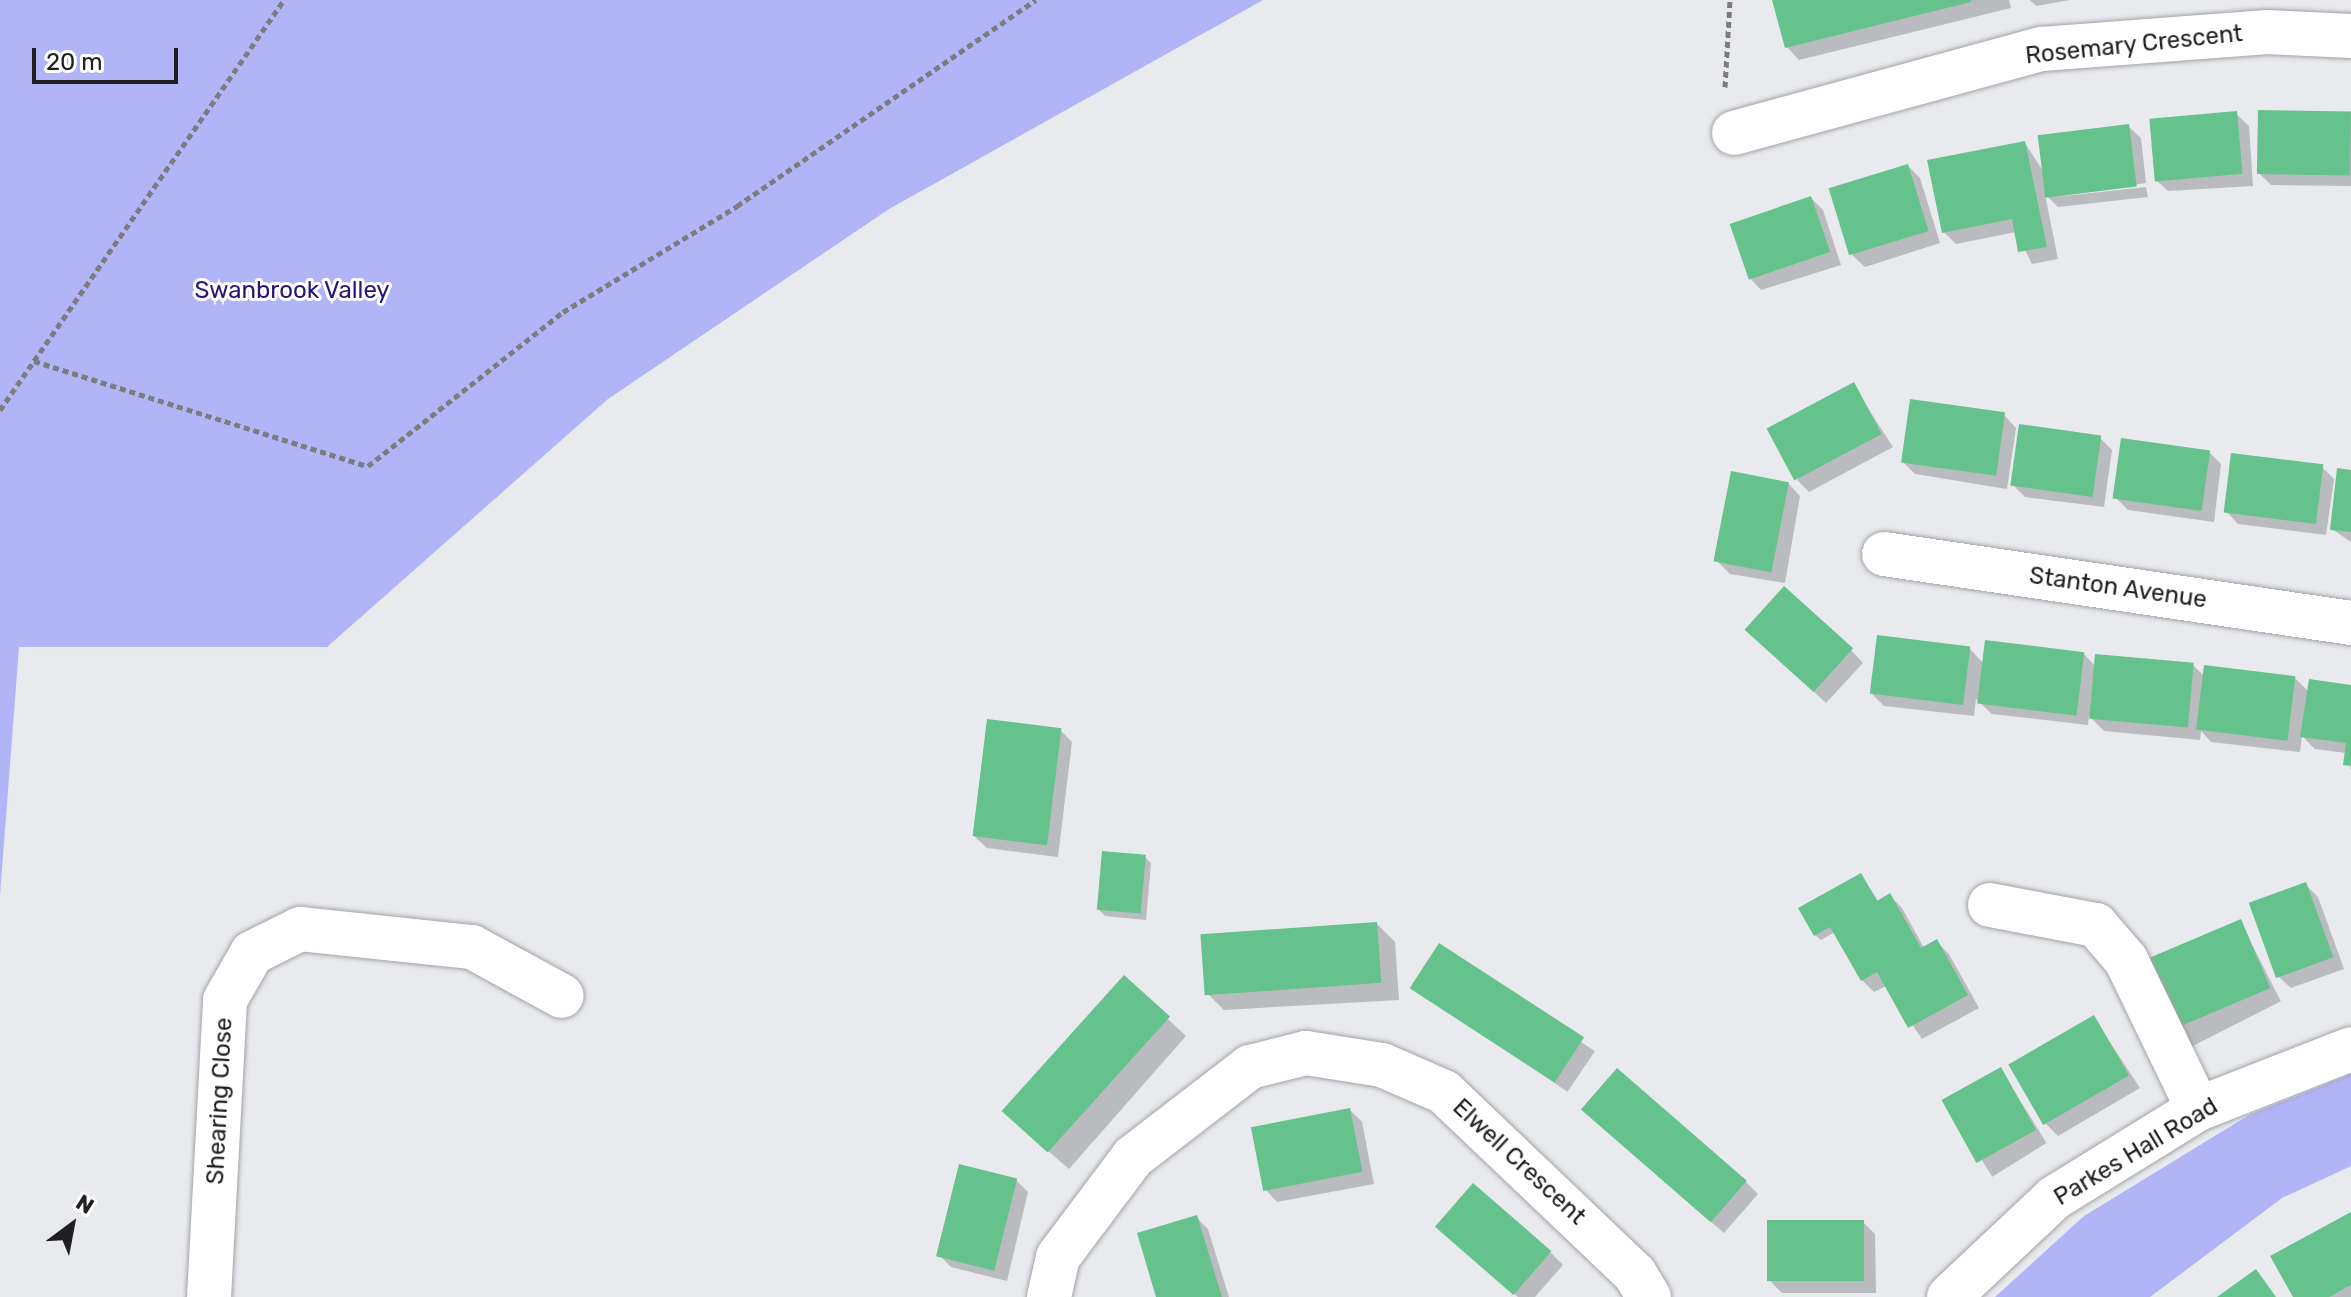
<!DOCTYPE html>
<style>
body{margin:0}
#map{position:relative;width:2351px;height:1297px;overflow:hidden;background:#e9eaee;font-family:Rubik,sans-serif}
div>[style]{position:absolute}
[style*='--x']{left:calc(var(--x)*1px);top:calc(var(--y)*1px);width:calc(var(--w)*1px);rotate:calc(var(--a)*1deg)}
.green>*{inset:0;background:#b2b4f8}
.shadow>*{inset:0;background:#0003;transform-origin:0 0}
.building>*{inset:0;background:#65c28c;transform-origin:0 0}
.path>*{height:5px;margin-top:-2.5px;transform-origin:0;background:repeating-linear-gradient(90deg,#7c7c7f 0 6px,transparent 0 10px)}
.roads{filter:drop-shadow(0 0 2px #a2a3a6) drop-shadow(0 0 2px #a2a3a6)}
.minor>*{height:44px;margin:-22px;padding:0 22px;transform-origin:22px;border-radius:22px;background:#fff}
span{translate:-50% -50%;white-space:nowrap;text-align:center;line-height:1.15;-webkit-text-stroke:6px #fff;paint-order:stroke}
.street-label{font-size:24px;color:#1f1f20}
.park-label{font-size:24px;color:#291575}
.north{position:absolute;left:32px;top:1185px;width:80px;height:80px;-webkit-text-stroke:6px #fff;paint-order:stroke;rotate:32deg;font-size:22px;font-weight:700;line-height:32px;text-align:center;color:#1f1f20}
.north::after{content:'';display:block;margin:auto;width:28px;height:36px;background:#1f1f20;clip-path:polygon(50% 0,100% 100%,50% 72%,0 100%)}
.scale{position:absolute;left:32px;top:48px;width:146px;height:36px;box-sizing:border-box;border:4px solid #1f1f20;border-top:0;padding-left:10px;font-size:24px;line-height:28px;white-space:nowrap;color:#1f1f20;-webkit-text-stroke:6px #fff;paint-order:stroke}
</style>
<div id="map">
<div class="green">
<i style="clip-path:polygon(0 0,1263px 0,889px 209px,608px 399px,327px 647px,19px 647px,0 895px)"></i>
<i style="clip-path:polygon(2351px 1074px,2351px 1166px,2282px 1198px,2150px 1297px,1995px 1297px,2084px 1216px,2249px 1115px)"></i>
</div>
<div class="shadow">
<i style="clip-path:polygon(1774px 0,2009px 0,2011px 8px,1799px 60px,1787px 47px)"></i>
<i style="clip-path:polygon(2030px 0,2070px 0,2036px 6px)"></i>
<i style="clip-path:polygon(2236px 114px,2249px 126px,2253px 186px,2168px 191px,2155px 179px)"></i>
<i style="clip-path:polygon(2351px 114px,2351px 186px,2271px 185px,2259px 173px)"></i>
<i style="clip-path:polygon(2128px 126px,2141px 138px,2146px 183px,2054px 197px,2146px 187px,2148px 197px,2058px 207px,2045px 194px,2058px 259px,2032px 264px,2016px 232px,1956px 244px,1944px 232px,2025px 143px,2043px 171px)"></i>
<i style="clip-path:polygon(1908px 166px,1920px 178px,1940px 243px,1865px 267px,1852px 255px)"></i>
<i style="clip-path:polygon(1811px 198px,1823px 210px,1841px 265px,1761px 290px,1749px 277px)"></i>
<i style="clip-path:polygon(1853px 385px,1893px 447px,1809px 492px,1797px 480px)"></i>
<i style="clip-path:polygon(2004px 415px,2016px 428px,2007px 489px,1915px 474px,1903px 462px)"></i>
<i style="clip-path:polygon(2100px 438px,2112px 450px,2104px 507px,2025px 497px,2012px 484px)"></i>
<i style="clip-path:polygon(2209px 452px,2221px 464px,2214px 522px,2128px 510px,2116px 498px)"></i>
<i style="clip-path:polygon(2322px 467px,2334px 479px,2326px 535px,2238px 524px,2226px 511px)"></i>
<i style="clip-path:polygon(2351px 472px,2351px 542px,2332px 529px)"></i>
<i style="clip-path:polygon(1788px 483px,1800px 496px,1785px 583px,1730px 574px,1718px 562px)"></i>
<i style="clip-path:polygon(1759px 641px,1851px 650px,1863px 663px,1826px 703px)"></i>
<i style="clip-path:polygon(1969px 648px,1984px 664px,2083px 653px,2096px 667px,2193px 665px,2205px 677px,2294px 677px,2309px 692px,2351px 687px,2351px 770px,2346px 753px,2315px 749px,2302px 736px,2300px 752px,2211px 742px,2201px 731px,2200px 740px,2104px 731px,2089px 716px,2088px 725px,1992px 714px,1976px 699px,1974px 716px,1884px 706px,1872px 694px)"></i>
<i style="clip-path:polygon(1060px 730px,1072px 742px,1058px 857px,987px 848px,974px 836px)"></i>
<i style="clip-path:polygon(1145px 857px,1151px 863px,1146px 920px,1105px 916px,1099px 910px)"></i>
<i style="clip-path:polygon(1861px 875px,1879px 902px,1890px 896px,1902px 908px,1924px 948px,1936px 941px,1949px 954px,1979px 1008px,1922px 1039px,1886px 986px,1874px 992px,1862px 980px,1835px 932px,1821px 940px,1815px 935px)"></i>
<i style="clip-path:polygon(2306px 885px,2318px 897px,2344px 969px,2291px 988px,2278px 976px)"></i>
<i style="left:2240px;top:921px;width:90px;height:101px;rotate:63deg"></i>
<i style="clip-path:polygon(1377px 924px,1395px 942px,1399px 1000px,1224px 1010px,1206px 992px)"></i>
<i style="left:1439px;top:946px;width:188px;height:49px;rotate:34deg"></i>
<i style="clip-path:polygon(1124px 978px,1186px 1036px,1069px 1169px,1024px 1130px)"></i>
<i style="clip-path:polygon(2094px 1018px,2140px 1088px,2058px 1136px,2046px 1124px)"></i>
<i style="left:2001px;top:1070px;width:86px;height:64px;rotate:58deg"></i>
<i style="clip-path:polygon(1350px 1110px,1362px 1122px,1374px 1184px,1277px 1202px,1265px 1189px)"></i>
<i style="clip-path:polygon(1596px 1122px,1746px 1182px,1758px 1194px,1724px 1233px)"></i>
<i style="clip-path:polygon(1016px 1180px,1028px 1192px,1007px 1281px,951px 1267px,939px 1255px)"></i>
<i style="clip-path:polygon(2351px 1215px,2351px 1297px,2295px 1297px)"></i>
<i style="clip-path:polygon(1196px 1217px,1208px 1229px,1229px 1297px,1159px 1297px)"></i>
<i style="clip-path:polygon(1863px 1222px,1875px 1234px,1876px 1293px,1782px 1293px,1769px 1280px)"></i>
<i style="clip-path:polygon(1450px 1239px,1551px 1253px,1563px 1265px,1535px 1297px,1518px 1297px)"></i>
</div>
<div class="building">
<i style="clip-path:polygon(1772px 0,1971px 0,1971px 2px,1785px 48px)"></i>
<i style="left:2258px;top:110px;width:93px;height:64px;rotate:1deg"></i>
<i style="left:2237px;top:111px;width:63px;height:88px;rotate:85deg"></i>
<i style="left:2129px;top:124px;width:63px;height:92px;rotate:83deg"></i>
<i style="clip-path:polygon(2025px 141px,2047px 247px,2018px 252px,2012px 219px,1942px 233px,1927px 160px)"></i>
<i style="left:1908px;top:164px;width:70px;height:83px;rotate:73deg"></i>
<i style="left:1811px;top:196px;width:59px;height:86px;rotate:71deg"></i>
<i style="left:1854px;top:382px;width:59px;height:99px;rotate:62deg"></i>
<i style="left:1910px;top:399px;width:96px;height:64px;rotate:8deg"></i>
<i style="left:2019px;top:424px;width:83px;height:62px;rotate:8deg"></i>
<i style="left:2121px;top:438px;width:90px;height:61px;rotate:8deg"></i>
<i style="left:2231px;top:453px;width:93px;height:60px;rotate:7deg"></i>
<i style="clip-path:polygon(2337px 468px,2351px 470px,2351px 532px,2330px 530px)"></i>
<i style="left:1731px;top:471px;width:59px;height:92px;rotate:11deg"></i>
<i style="left:1784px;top:586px;width:93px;height:59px;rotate:42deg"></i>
<i style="left:1877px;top:635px;width:94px;height:59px;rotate:7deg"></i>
<i style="left:1985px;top:640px;width:100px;height:64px;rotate:7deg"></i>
<i style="left:2095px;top:654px;width:99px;height:65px;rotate:5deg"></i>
<i style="left:2204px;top:665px;width:92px;height:65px;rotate:7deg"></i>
<i style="clip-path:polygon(2309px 679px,2351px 685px,2351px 766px,2343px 765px,2346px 743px,2300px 737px)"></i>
<i style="left:987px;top:719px;width:75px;height:118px;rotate:7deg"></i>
<i style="left:1102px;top:851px;width:44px;height:59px;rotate:5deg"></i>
<i style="clip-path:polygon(1861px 873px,1877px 901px,1890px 893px,1921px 948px,1937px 939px,1968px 995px,1908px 1028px,1877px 972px,1861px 981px,1830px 927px,1814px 936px,1798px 908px)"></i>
<i style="left:2306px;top:882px;width:80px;height:61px;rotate:70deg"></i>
<i style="left:2241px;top:919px;width:75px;height:105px;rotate:67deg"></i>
<i style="left:1377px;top:922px;width:61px;height:177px;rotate:86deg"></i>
<i style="left:1439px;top:943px;width:173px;height:54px;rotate:33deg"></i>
<i style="left:1124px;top:975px;width:62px;height:183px;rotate:42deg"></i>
<i style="left:2094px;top:1015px;width:70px;height:99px;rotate:60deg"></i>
<i style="left:2001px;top:1067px;width:72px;height:68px;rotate:61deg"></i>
<i style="left:1617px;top:1068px;width:172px;height:55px;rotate:41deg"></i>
<i style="left:1350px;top:1108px;width:65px;height:101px;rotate:79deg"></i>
<i style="left:959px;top:1164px;width:60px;height:95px;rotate:14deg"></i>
<i style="left:1473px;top:1183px;width:104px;height:58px;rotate:41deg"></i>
<i style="clip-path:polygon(2351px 1212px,2351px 1285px,2329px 1297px,2293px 1297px,2270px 1256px)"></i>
<i style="clip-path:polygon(1197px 1215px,1222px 1297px,1156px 1297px,1137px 1233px)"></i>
<i style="left:1767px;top:1220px;width:97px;height:61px"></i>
<i style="clip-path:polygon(2256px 1269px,2276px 1297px,2217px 1297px)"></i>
</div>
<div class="path">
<i style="--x:1725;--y:87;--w:87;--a:-86.7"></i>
<i style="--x:34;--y:361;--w:350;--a:17.5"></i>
<i style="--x:368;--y:466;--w:248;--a:-38.3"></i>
<i style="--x:563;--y:312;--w:204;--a:-31.3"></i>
<i style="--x:737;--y:206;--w:363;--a:-34.6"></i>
<i style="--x:0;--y:410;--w:499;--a:-55.3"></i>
</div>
<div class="roads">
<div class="minor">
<i style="--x:1734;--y:133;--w:319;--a:-15.3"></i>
<i style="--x:2042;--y:49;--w:226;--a:-4.3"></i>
<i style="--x:2267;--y:32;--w:84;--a:2.7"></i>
<i style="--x:1884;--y:554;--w:472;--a:8.4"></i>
<i style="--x:1990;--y:905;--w:108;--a:10.7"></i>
<i style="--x:2096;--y:925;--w:46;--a:49.4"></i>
<i style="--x:2126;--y:960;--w:165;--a:64.2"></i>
<i style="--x:209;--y:1297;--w:297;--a:-86.9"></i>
<i style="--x:225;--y:1000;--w:54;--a:-60.1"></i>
<i style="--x:252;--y:953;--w:54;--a:-26.6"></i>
<i style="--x:300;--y:929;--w:173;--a:6"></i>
<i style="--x:472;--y:947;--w:102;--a:28.6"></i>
<i style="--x:1049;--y:1297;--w:41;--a:-77.3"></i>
<i style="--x:1058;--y:1257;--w:125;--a:-53.1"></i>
<i style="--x:1133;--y:1157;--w:148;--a:-37.6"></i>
<i style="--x:1250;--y:1067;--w:58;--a:-14"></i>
<i style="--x:1306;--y:1053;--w:77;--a:9"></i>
<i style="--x:1382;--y:1065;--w:68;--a:23.5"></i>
<i style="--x:1444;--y:1092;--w:264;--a:43.6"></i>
<i style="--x:1635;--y:1274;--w:27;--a:59"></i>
<i style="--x:1949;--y:1297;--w:144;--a:-43.3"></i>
<i style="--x:2054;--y:1198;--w:169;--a:-31.7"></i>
<i style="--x:2198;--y:1109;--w:164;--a:-21.4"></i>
</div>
</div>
<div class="street-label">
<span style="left:2134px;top:45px;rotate:-6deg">Rosemary Crescent</span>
<span style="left:2118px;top:588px;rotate:8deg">Stanton Avenue</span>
<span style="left:220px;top:1101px;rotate:-87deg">Shearing Close</span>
<span style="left:2136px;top:1152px;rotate:-31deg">Parkes Hall Road</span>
<span style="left:1519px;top:1162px;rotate:43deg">Elwell Crescent</span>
</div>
<div class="park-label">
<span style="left:292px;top:291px">Swanbrook Valley</span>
</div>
<div class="north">N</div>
<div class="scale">20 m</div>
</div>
